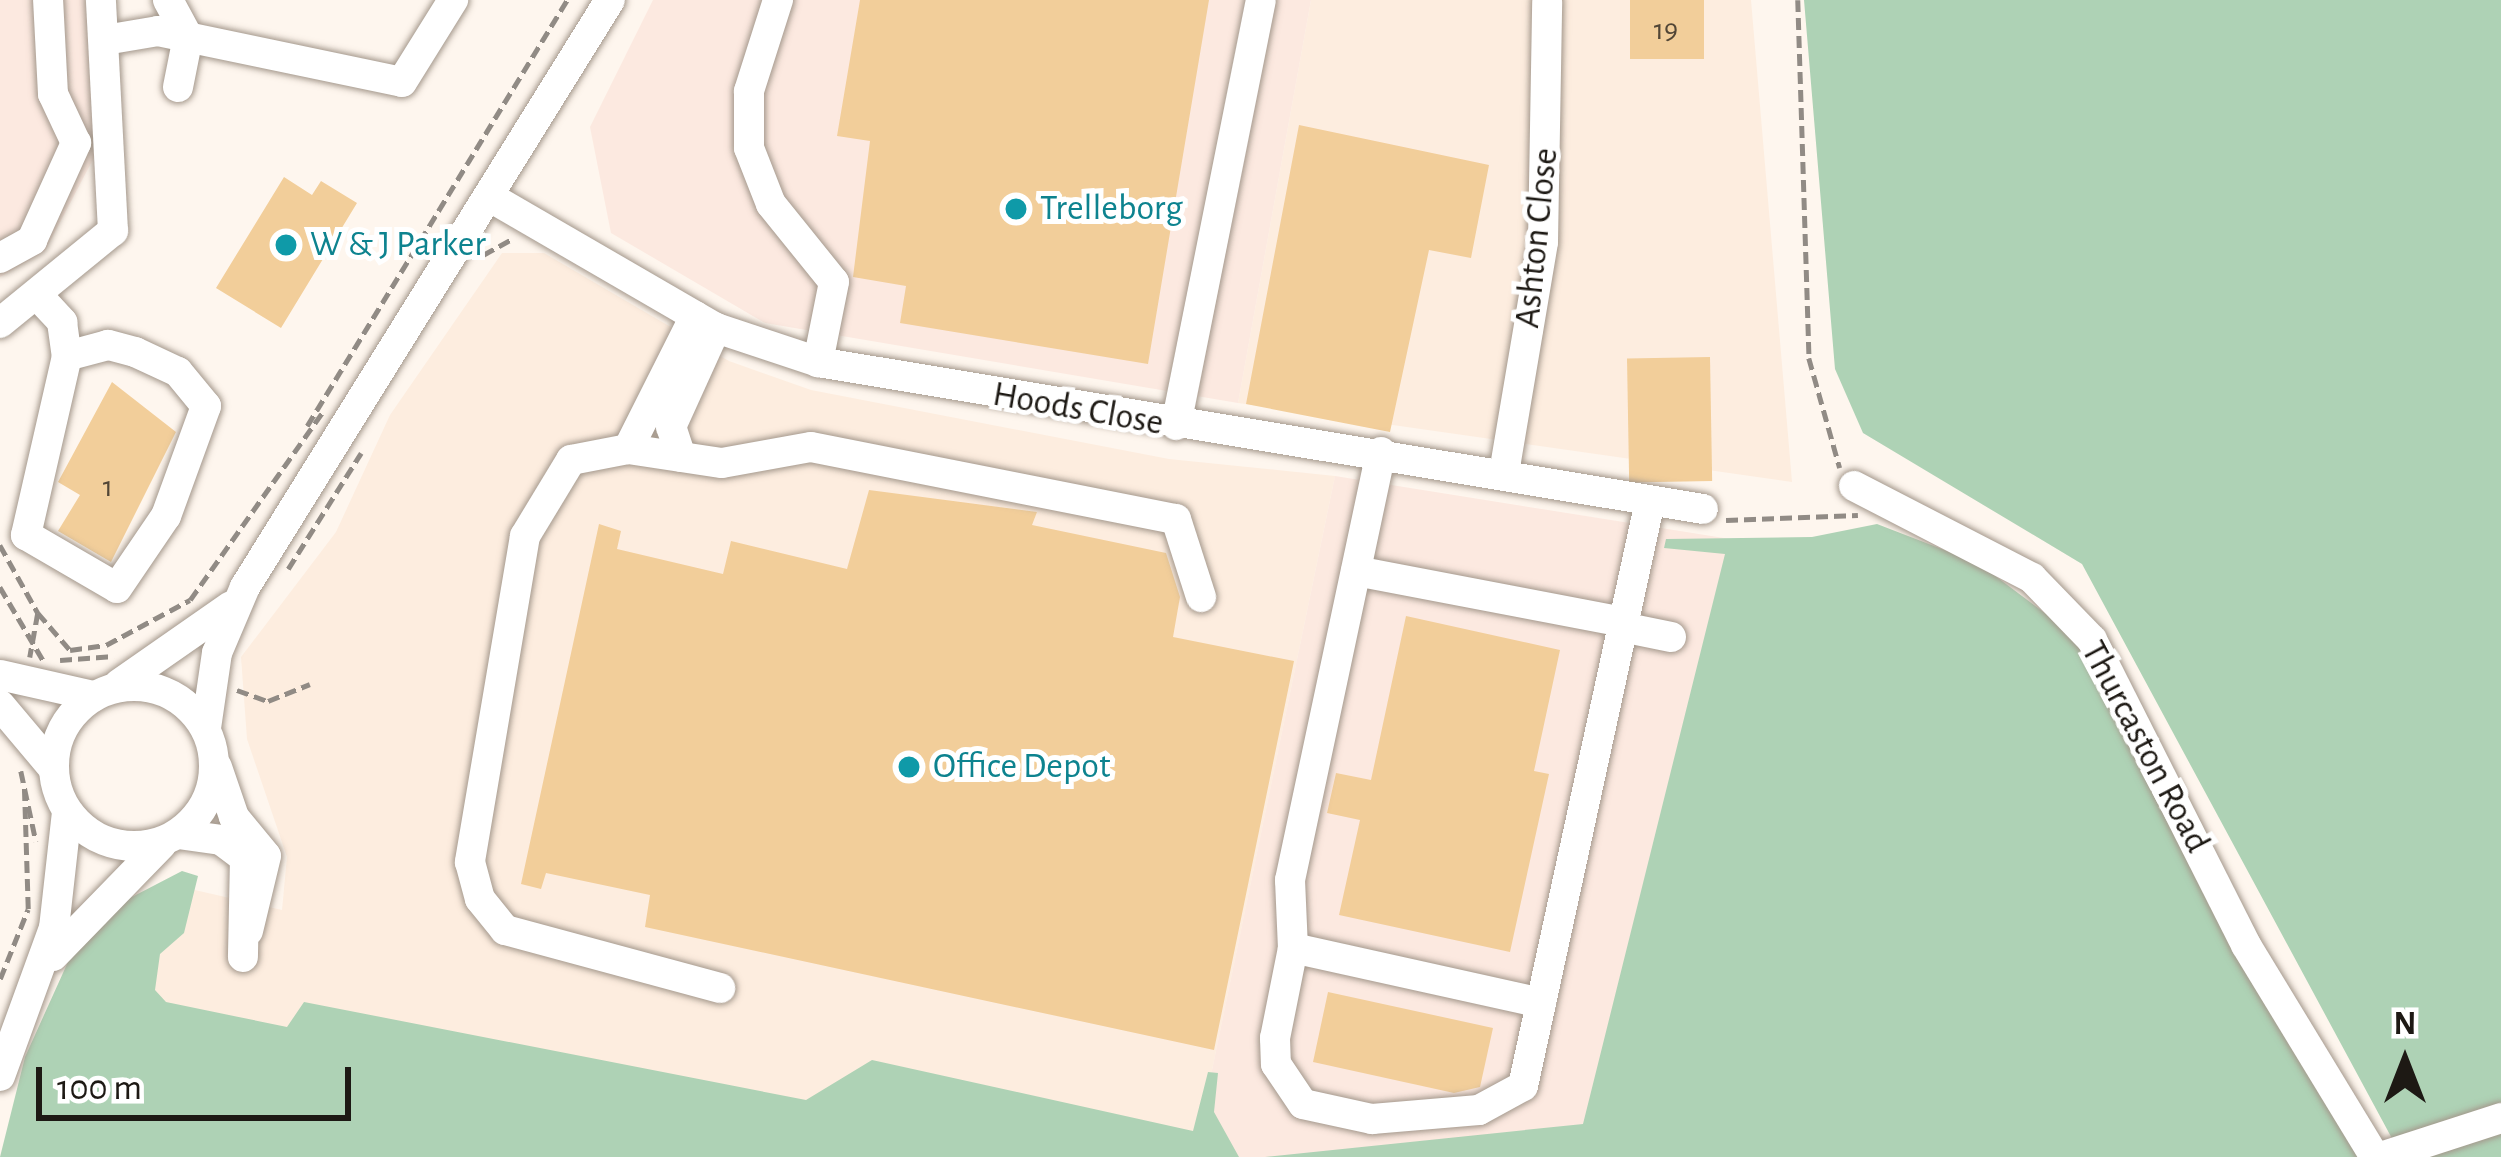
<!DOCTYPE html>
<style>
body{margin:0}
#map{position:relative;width:2501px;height:1157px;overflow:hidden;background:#fef6ee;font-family:"Alegreya Sans",sans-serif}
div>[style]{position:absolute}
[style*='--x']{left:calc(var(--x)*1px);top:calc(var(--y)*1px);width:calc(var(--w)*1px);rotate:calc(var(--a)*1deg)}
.built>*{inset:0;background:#fdeddf}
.industrial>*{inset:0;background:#fce9e0}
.green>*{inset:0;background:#aed2b5}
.building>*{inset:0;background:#f2ce9a;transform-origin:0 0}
.path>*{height:4.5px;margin-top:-2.25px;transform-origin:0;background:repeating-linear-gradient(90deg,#918b85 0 12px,transparent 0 18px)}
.roads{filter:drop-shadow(0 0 3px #a4988c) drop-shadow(0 0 3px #a4988c)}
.minor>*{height:30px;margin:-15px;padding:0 15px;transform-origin:15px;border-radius:15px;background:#fff}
.minor>.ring{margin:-15px;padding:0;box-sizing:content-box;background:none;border:30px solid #fff;border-radius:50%}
.dots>*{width:33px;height:33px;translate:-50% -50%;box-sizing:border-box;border:6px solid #fff;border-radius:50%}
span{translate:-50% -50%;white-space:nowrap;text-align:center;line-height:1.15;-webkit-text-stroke:10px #fff;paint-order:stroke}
.number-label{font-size:30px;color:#524636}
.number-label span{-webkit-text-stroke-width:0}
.culture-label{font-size:36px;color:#0d838f}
.left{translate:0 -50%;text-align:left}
.street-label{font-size:36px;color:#1d1914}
.north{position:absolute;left:2345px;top:1001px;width:120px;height:120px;-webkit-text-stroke:9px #fff;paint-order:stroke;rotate:0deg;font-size:33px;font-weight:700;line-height:48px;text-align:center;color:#1d1914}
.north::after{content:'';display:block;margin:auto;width:42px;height:54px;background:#1d1914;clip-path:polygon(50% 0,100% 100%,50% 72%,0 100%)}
.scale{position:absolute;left:36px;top:1067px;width:315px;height:54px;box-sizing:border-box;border:6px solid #1d1914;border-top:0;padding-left:15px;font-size:36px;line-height:42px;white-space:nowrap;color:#1d1914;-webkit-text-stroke:9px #fff;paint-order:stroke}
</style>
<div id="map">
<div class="built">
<i style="clip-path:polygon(1311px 0,1751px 0,1792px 482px,1238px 403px)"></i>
<i style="clip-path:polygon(502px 253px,544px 253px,729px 361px,811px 390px,1169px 459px,1335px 476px,1194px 1157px,129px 1016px,164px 883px,282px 910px,287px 857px,247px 739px,241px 657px,336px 532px,390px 415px)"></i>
</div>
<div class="industrial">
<i style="clip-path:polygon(0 0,85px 0,101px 144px,45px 251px,0 277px)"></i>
<i style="clip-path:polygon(653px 0,1311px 0,1238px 403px,765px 323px,611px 233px,590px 127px)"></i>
<i style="clip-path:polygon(1335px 476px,1730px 539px,1595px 1157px,1194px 1157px)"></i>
</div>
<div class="green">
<i style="clip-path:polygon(1804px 0,2501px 0,2501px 1157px,2402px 1157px,2082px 564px,1863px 433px,1835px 369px)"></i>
<i style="clip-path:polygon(1877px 524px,1978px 563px,2070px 632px,2361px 1157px,1265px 1157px,1583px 1124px,1725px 554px,1664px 548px,1666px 539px,1812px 537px)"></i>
<i style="clip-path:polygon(182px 871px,198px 876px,184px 933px,160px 954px,155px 990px,166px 1002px,287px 1027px,304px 1002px,806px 1100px,872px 1060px,1193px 1131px,1208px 1072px,1218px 1073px,1214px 1112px,1239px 1157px,0 1157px,25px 1057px,77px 942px,103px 912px)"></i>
</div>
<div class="building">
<i style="clip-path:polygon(860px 0,1209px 0,1148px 364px,900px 323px,906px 286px,853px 277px,870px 141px,837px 136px)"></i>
<i style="left:1630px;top:0;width:74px;height:59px"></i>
<i style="clip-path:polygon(1299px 125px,1489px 165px,1471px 258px,1429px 250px,1390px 432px,1246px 404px)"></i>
<i style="clip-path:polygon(284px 177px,312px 195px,321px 181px,357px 203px,281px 328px,216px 288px)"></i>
<i style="left:1710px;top:357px;width:124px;height:83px;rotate:89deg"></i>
<i style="clip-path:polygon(112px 382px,176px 432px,111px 562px,58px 531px,80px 495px,58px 482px)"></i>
<i style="clip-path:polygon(869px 490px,1037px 512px,1032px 525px,1166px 553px,1180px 597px,1173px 637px,1294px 661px,1214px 1050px,645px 927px,650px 895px,546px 873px,541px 889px,521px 884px,599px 524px,621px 531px,617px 549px,723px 574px,731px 541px,847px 569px)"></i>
<i style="clip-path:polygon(1406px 616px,1560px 650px,1534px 771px,1549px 774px,1510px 952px,1339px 915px,1360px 820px,1327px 813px,1336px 773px,1371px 780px)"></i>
<i style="clip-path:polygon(1328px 992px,1493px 1028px,1480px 1087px,1454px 1093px,1313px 1062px)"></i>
</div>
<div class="path">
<i style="--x:1798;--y:0;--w:358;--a:88.2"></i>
<i style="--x:1809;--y:358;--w:114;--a:74.3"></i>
<i style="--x:483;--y:255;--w:35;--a:-29"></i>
<i style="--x:307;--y:426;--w:499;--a:-58.6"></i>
<i style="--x:1726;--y:520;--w:132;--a:-2.2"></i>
<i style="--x:0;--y:545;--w:78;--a:60.8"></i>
<i style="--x:38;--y:613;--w:45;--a:100.3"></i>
<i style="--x:288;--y:569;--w:137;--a:-57.8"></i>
<i style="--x:0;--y:587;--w:85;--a:59.5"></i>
<i style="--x:38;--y:613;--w:49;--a:49.1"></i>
<i style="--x:70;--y:650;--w:36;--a:-8"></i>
<i style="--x:106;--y:645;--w:95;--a:-28.2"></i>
<i style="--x:190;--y:600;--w:232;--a:-54.8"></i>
<i style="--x:60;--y:660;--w:54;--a:-4.2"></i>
<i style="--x:237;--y:690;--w:33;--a:20"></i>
<i style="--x:268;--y:701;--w:45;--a:-22"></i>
<i style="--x:21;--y:771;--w:72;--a:77.9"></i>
<i style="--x:0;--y:979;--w:75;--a:-68.2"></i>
<i style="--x:28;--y:909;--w:126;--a:-91.8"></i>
</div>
<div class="roads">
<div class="minor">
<i style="--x:168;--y:0;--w:42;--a:61.6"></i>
<i style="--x:188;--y:37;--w:51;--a:101.3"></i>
<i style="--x:778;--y:0;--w:96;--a:107.7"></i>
<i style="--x:749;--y:91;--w:57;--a:90"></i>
<i style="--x:749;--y:148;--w:60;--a:68.6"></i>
<i style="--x:771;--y:204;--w:100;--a:51.1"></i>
<i style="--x:834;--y:282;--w:82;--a:101.3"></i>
<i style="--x:105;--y:40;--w:54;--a:-9.6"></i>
<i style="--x:158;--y:31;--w:249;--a:11.8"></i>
<i style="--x:402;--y:82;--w:97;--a:-58.1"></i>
<i style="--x:490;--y:197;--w:261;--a:30.1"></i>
<i style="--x:716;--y:328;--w:108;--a:18.4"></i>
<i style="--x:818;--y:362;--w:897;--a:9.43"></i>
<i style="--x:0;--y:258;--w:37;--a:-29"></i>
<i style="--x:32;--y:240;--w:107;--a:-65.6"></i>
<i style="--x:76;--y:143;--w:54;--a:-115.1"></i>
<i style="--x:53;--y:94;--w:94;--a:-93"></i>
<i style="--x:40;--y:298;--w:33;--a:47"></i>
<i style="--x:62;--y:322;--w:34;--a:82"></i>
<i style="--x:67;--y:356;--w:184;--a:102.9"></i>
<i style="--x:26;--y:535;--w:105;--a:30.2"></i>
<i style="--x:117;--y:588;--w:87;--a:-55.8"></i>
<i style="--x:166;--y:516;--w:117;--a:-70"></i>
<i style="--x:206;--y:406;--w:44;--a:-129.5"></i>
<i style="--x:178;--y:372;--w:47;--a:-155.1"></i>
<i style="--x:135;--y:352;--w:28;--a:-165"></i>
<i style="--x:108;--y:345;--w:42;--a:165"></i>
<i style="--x:695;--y:316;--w:149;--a:116.7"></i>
<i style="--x:628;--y:449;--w:58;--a:169.1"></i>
<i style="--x:571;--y:460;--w:89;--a:121.2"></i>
<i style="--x:525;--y:536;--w:331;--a:99.6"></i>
<i style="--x:470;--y:862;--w:38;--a:75"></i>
<i style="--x:480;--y:899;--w:40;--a:51"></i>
<i style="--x:505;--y:930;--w:223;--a:15.1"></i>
<i style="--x:0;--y:323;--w:146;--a:-39.2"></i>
<i style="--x:113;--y:231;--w:231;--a:-93"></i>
<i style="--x:1176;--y:425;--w:433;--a:-78.7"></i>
<i style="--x:628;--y:449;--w:95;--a:8.5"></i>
<i style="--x:722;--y:463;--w:90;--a:-10.2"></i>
<i style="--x:811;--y:447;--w:372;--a:11.2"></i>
<i style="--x:1176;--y:519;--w:82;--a:72.2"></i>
<i style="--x:1381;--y:452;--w:438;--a:102"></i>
<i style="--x:1290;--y:880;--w:68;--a:87.5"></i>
<i style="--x:1293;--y:948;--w:92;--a:101.3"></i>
<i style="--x:1275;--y:1038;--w:26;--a:88"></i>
<i style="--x:1276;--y:1064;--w:48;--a:56"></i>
<i style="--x:1303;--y:1104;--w:71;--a:12.3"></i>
<i style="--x:1372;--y:1119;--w:107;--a:-4.8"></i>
<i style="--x:1479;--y:1110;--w:50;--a:-28.6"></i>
<i style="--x:1523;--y:1086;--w:599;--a:-77.75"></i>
<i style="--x:681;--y:457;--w:32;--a:-108"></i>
<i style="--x:671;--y:427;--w:109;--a:-65.6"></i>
<i style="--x:1504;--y:473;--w:234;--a:-80.4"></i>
<i style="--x:1543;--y:242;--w:240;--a:-89"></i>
<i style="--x:1854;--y:486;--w:200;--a:27.3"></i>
<i style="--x:2032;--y:578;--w:86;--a:45.9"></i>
<i style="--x:2092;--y:640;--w:342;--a:63.2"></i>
<i style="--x:2246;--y:945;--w:248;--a:58.7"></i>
<i style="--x:1356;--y:571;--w:272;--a:10.8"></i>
<i style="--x:1622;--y:627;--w:50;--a:11.5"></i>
<i style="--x:0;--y:675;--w:95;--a:12.7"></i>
<i style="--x:119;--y:684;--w:136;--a:-34.9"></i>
<i class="ring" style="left:54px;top:686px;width:130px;height:130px"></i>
<i style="--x:0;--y:705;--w:82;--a:49.9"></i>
<i style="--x:206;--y:728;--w:76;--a:-81.7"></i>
<i style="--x:217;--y:653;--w:72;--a:-67"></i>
<i style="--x:245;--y:587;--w:691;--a:-58.13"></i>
<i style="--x:217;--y:767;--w:53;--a:71.2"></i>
<i style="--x:234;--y:817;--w:50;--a:50.6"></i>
<i style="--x:266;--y:856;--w:77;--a:103.5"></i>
<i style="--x:178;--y:834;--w:43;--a:7.9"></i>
<i style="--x:221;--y:840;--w:30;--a:37"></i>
<i style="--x:245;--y:858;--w:99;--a:91.2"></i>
<i style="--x:1293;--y:948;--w:254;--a:12.5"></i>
<i style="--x:53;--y:956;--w:155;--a:-45.8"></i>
<i style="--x:0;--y:1076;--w:158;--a:-70"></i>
<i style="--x:54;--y:928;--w:117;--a:-83.6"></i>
<i style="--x:2381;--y:1157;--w:126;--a:-18"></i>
</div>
</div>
<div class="dots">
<i style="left:1016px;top:209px;background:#0f9aa8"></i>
<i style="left:286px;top:245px;background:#0f9aa8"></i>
<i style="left:909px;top:767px;background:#0f9aa8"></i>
</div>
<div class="number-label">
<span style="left:1666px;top:30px">19</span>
<span style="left:108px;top:487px">1</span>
</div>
<div class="culture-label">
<span class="left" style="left:1040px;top:209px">Trelleborg</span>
<span class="left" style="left:310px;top:245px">W &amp; J Parker</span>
<span class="left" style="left:933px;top:767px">Office Depot</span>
</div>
<div class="street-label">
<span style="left:1537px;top:238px;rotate:-84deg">Ashton Close</span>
<span style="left:1078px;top:409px;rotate:10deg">Hoods Close</span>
<span style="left:2145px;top:747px;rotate:62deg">Thurcaston Road</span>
</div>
<div class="north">N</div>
<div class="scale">100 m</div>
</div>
